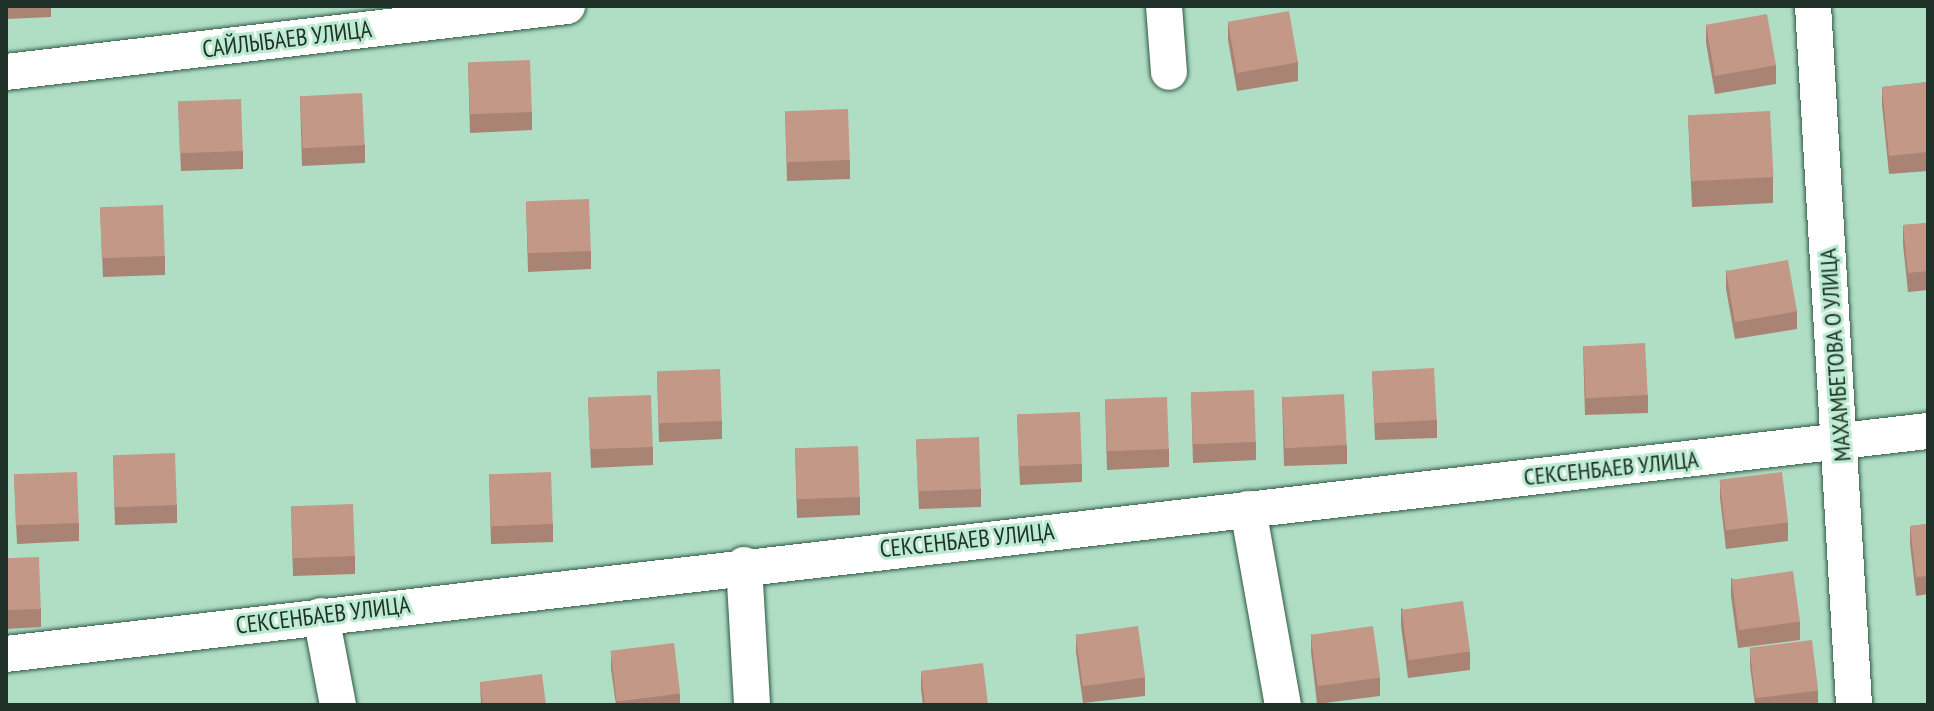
<!DOCTYPE html>
<meta charset="utf-8">
<style>
body{margin:0}
#map{position:relative;width:1934px;height:711px;overflow:hidden;background:#b0dec5;font-family:"PT Sans Narrow",sans-serif}
div>[style]{position:absolute}
[style*='--x']{left:calc(var(--x)*1px);top:calc(var(--y)*1px);width:calc(var(--w)*1px);rotate:calc(var(--a)*1deg)}
.roads{filter:drop-shadow(0 0 2px #2f5844) drop-shadow(0 0 2px #2f5844)}
.minor>*{height:36px;margin:-18px;padding:0 18px;transform-origin:18px;border-radius:18px;background:#fff}
.wall>*{inset:0;background:#a98374}
.building>*{inset:0;background:#c49887;transform-origin:0 0}
span{translate:-50% -50%;white-space:nowrap;text-align:center;line-height:1.15;-webkit-text-stroke:6px #bdebd2;paint-order:stroke}
.street-label{font-size:24px;color:#1e3027}
.frame{position:absolute;inset:0;border:8px solid #1e3027;pointer-events:none}
</style>
<div id="map">
<div class="roads">
<div class="minor">
<i style="--x:1164;--y:6;--w:66;--a:85.7"></i>
<i style="--x:1813;--y:6;--w:700;--a:86.64"></i>
<i style="--x:6;--y:72;--w:565;--a:-6.71"></i>
<i style="--x:1248;--y:509;--w:199;--a:79.9"></i>
<i style="--x:744;--y:565;--w:140;--a:86.7"></i>
<i style="--x:321;--y:616;--w:91;--a:79.2"></i>
<i style="--x:6;--y:654;--w:1935;--a:-6.62"></i>
</div>
</div>
<div class="wall">
<i style="clip-path:polygon(6px 6px,51px 6px,51px 17px,6px 19px)"></i>
<i style="clip-path:polygon(1228px 22px,1298px 62px,1298px 81px,1237px 91px,1228px 40px)"></i>
<i style="clip-path:polygon(1706px 25px,1776px 65px,1776px 84px,1715px 94px,1706px 43px)"></i>
<i style="clip-path:polygon(468px 63px,532px 112px,532px 130px,470px 133px)"></i>
<i style="clip-path:polygon(1928px 82px,1928px 171px,1889px 174px,1882px 105px,1882px 87px)"></i>
<i style="clip-path:polygon(300px 96px,365px 145px,365px 163px,302px 166px)"></i>
<i style="clip-path:polygon(178px 101px,243px 151px,243px 169px,181px 171px)"></i>
<i style="clip-path:polygon(785px 111px,850px 160px,850px 179px,787px 181px)"></i>
<i style="clip-path:polygon(1688px 115px,1773px 177px,1773px 203px,1692px 207px)"></i>
<i style="clip-path:polygon(526px 202px,591px 251px,591px 269px,528px 272px)"></i>
<i style="clip-path:polygon(100px 207px,165px 256px,165px 275px,103px 277px)"></i>
<i style="clip-path:polygon(1928px 223px,1928px 290px,1908px 292px,1903px 244px,1903px 225px)"></i>
<i style="clip-path:polygon(1726px 270px,1797px 311px,1797px 329px,1735px 339px,1726px 289px)"></i>
<i style="clip-path:polygon(1583px 346px,1648px 395px,1648px 413px,1585px 415px)"></i>
<i style="clip-path:polygon(1372px 371px,1437px 420px,1437px 438px,1375px 440px)"></i>
<i style="clip-path:polygon(657px 372px,722px 421px,722px 439px,659px 442px)"></i>
<i style="clip-path:polygon(1191px 393px,1256px 442px,1256px 460px,1193px 463px)"></i>
<i style="clip-path:polygon(1282px 396px,1347px 445px,1347px 464px,1284px 466px)"></i>
<i style="clip-path:polygon(588px 398px,653px 447px,653px 465px,591px 468px)"></i>
<i style="clip-path:polygon(1105px 400px,1169px 449px,1169px 467px,1107px 470px)"></i>
<i style="clip-path:polygon(1017px 415px,1082px 464px,1082px 482px,1020px 485px)"></i>
<i style="clip-path:polygon(916px 439px,981px 489px,981px 507px,919px 509px)"></i>
<i style="clip-path:polygon(795px 448px,860px 497px,860px 515px,797px 518px)"></i>
<i style="clip-path:polygon(113px 455px,177px 505px,177px 523px,115px 525px)"></i>
<i style="clip-path:polygon(14px 474px,79px 523px,79px 541px,17px 544px)"></i>
<i style="clip-path:polygon(489px 474px,553px 524px,553px 542px,491px 544px)"></i>
<i style="clip-path:polygon(1720px 480px,1788px 523px,1788px 541px,1726px 549px,1720px 498px)"></i>
<i style="clip-path:polygon(291px 507px,355px 556px,355px 574px,293px 576px)"></i>
<i style="clip-path:polygon(1928px 524px,1928px 594px,1916px 596px,1910px 544px,1910px 526px)"></i>
<i style="clip-path:polygon(6px 558px,41px 609px,41px 627px,6px 629px)"></i>
<i style="clip-path:polygon(1731px 578px,1800px 622px,1800px 640px,1738px 648px,1731px 596px)"></i>
<i style="clip-path:polygon(1401px 608px,1470px 652px,1470px 670px,1408px 678px,1401px 626px)"></i>
<i style="clip-path:polygon(1076px 634px,1145px 678px,1145px 696px,1083px 703px,1076px 652px)"></i>
<i style="clip-path:polygon(1311px 634px,1380px 678px,1380px 696px,1317px 704px,1311px 652px)"></i>
<i style="clip-path:polygon(1750px 648px,1818px 691px,1818px 705px,1755px 705px,1750px 666px)"></i>
<i style="clip-path:polygon(611px 651px,680px 694px,680px 705px,616px 705px,611px 669px)"></i>
<i style="clip-path:polygon(921px 671px,988px 705px,923px 705px,921px 689px)"></i>
<i style="clip-path:polygon(480px 682px,546px 705px,481px 705px)"></i>
</div>
<div class="building">
<i style="left:1289px;top:11px;width:52px;height:62px;rotate:80deg"></i>
<i style="left:1767px;top:14px;width:52px;height:62px;rotate:80deg"></i>
<i style="left:530px;top:60px;width:52px;height:62px;rotate:88deg"></i>
<i style="clip-path:polygon(1928px 82px,1928px 152px,1889px 156px,1882px 87px)"></i>
<i style="left:362px;top:93px;width:52px;height:62px;rotate:87deg"></i>
<i style="left:241px;top:99px;width:52px;height:63px;rotate:88deg"></i>
<i style="left:848px;top:109px;width:51px;height:63px;rotate:88deg"></i>
<i style="left:1770px;top:111px;width:66px;height:82px;rotate:87deg"></i>
<i style="left:589px;top:199px;width:52px;height:63px;rotate:88deg"></i>
<i style="left:163px;top:205px;width:51px;height:63px;rotate:88deg"></i>
<i style="clip-path:polygon(1928px 223px,1928px 271px,1908px 273px,1903px 225px)"></i>
<i style="left:1788px;top:260px;width:52px;height:63px;rotate:80deg"></i>
<i style="left:1645px;top:343px;width:52px;height:62px;rotate:87deg"></i>
<i style="left:1434px;top:368px;width:52px;height:62px;rotate:87deg"></i>
<i style="left:720px;top:369px;width:52px;height:63px;rotate:88deg"></i>
<i style="left:1254px;top:390px;width:52px;height:63px;rotate:88deg"></i>
<i style="left:1344px;top:394px;width:51px;height:62px;rotate:87deg"></i>
<i style="left:651px;top:395px;width:52px;height:63px;rotate:88deg"></i>
<i style="left:1167px;top:397px;width:52px;height:62px;rotate:88deg"></i>
<i style="left:1080px;top:412px;width:52px;height:63px;rotate:88deg"></i>
<i style="left:979px;top:437px;width:52px;height:63px;rotate:88deg"></i>
<i style="left:858px;top:446px;width:51px;height:63px;rotate:88deg"></i>
<i style="left:175px;top:453px;width:52px;height:62px;rotate:88deg"></i>
<i style="left:77px;top:472px;width:51px;height:63px;rotate:88deg"></i>
<i style="left:551px;top:472px;width:52px;height:62px;rotate:88deg"></i>
<i style="left:1782px;top:472px;width:51px;height:63px;rotate:83deg"></i>
<i style="left:353px;top:504px;width:52px;height:62px;rotate:88deg"></i>
<i style="clip-path:polygon(1928px 524px,1928px 576px,1916px 577px,1910px 526px)"></i>
<i style="left:39px;top:557px;width:52px;height:33px;rotate:88deg"></i>
<i style="left:1793px;top:571px;width:51px;height:62px;rotate:82deg"></i>
<i style="left:1463px;top:601px;width:51px;height:62px;rotate:82deg"></i>
<i style="left:1138px;top:626px;width:52px;height:63px;rotate:82deg"></i>
<i style="left:1373px;top:626px;width:52px;height:63px;rotate:82deg"></i>
<i style="left:1812px;top:640px;width:51px;height:63px;rotate:83deg"></i>
<i style="left:674px;top:643px;width:51px;height:64px;rotate:83deg"></i>
<i style="clip-path:polygon(983px 663px,988px 705px,925px 705px,921px 671px)"></i>
<i style="clip-path:polygon(542px 674px,546px 705px,483px 705px,480px 682px)"></i>
</div>
<div class="street-label">
<span style="left:287px;top:39px;rotate:-7deg">САЙЛЫБАЕВ УЛИЦА</span>
<span style="left:1835px;top:355px;rotate:-94deg">МАХАМБЕТОВА О УЛИЦА</span>
<span style="left:1611px;top:468px;rotate:-6deg">СЕКСЕНБАЕВ УЛИЦА</span>
<span style="left:967px;top:540px;rotate:-6deg">СЕКСЕНБАЕВ УЛИЦА</span>
<span style="left:323px;top:615px;rotate:-7deg">СЕКСЕНБАЕВ УЛИЦА</span>
</div>
<div class="frame"></div>
</div>
